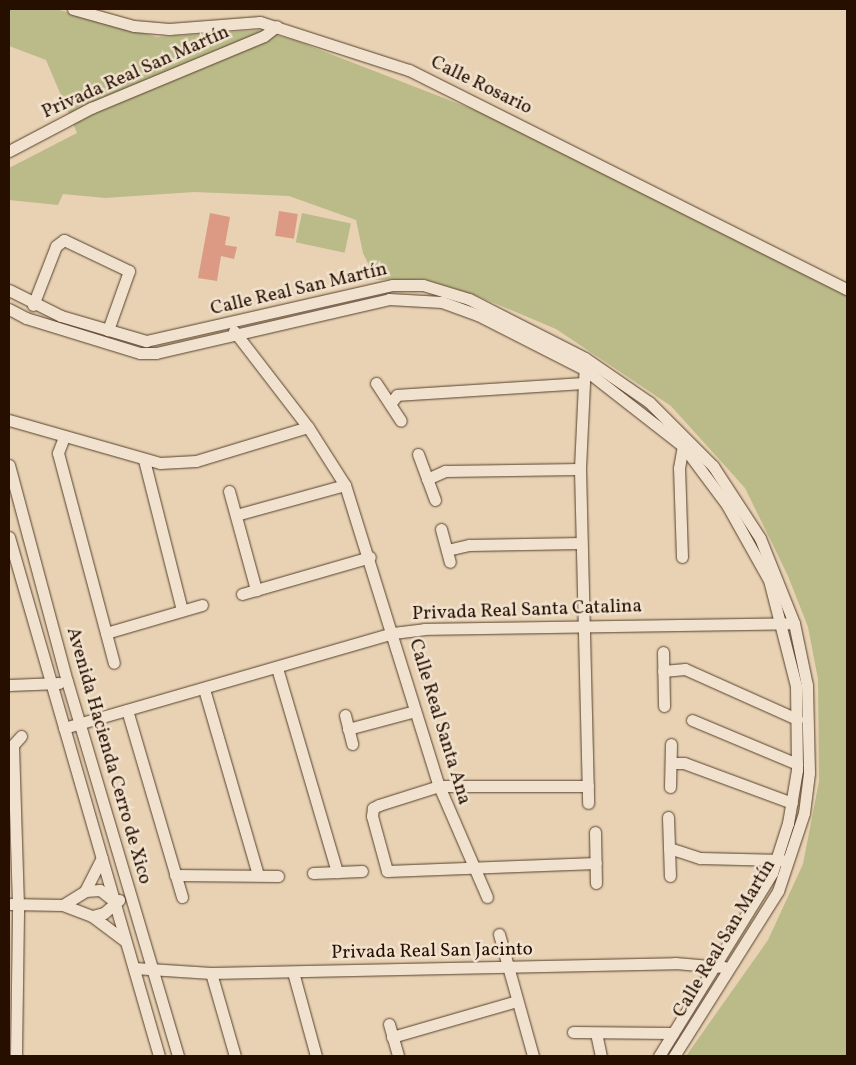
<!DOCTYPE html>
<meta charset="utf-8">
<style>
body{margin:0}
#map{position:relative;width:856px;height:1065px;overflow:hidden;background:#e8d2b3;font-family:Vollkorn,serif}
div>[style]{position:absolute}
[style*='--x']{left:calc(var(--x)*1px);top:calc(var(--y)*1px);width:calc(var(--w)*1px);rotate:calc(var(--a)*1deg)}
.green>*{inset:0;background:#bbba89;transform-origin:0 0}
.building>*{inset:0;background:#dc9983;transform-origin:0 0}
.roads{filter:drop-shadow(0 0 1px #57402d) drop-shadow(0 0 1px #57402d)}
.street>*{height:11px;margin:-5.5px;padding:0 5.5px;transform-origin:5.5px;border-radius:5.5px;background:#f0e2ce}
span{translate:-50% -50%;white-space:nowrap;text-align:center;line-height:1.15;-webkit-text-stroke:5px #f0e2ce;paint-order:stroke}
.street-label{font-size:19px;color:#270f00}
.frame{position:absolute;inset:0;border:10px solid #270f00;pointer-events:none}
</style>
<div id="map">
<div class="green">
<i style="clip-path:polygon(9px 9px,56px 9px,157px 37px,258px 30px,297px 41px,503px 121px,847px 296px,847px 1056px,686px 1056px,768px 940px,803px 864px,819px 781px,818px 679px,808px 627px,788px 576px,745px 488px,671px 406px,556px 329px,475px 295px,424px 279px,376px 280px,363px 253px,356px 220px,289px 196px,194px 192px,105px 198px,63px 194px,58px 205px,9px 200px,9px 168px,77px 133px,46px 60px,9px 46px)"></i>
<i style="left:302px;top:213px;width:50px;height:30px;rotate:12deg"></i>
</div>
<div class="building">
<i style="left:279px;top:211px;width:19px;height:25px;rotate:9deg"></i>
<i style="clip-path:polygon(210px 213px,230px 217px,225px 245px,237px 247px,234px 259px,221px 256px,217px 281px,198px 278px)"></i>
</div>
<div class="roads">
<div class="street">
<i style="--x:73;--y:9;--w:63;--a:15.6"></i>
<i style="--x:134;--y:26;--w:35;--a:5"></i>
<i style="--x:169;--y:29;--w:91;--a:-4.4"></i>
<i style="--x:260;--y:22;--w:157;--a:17.9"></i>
<i style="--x:409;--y:70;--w:490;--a:26.6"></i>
<i style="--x:9;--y:151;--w:93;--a:-27.7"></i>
<i style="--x:91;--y:108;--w:187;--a:-22.6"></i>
<i style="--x:264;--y:36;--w:16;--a:-38"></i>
<i style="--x:9;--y:290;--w:58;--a:26.6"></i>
<i style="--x:61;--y:316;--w:89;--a:16.4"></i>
<i style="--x:146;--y:341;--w:252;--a:-12.8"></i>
<i style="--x:392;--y:285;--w:31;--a:0"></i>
<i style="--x:423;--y:285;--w:48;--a:16.9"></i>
<i style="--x:469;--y:299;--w:130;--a:27"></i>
<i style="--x:585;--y:358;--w:78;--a:34.5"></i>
<i style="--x:649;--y:402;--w:91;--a:45"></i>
<i style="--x:713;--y:466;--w:86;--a:56.9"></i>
<i style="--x:760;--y:538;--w:92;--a:68.2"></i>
<i style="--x:794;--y:623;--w:63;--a:78.2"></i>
<i style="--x:807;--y:685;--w:88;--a:88.7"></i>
<i style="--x:809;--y:773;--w:40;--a:97.1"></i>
<i style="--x:804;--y:813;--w:82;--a:108.4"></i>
<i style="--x:778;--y:891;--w:195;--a:122.2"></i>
<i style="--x:33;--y:305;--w:63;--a:-68.7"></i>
<i style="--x:56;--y:246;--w:10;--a:-37"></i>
<i style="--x:64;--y:240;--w:72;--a:25.5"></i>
<i style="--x:129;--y:271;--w:63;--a:109.6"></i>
<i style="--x:9;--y:309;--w:19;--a:28"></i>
<i style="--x:26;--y:318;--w:119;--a:17.1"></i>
<i style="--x:140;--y:353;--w:16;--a:0"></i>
<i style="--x:156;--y:353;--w:239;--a:-13"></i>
<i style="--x:389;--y:299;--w:53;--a:3.2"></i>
<i style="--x:442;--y:302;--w:38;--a:20"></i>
<i style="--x:478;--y:315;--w:119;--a:27"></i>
<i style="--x:584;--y:369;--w:125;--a:37.9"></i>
<i style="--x:683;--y:446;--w:74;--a:53.3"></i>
<i style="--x:727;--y:505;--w:86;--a:60.8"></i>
<i style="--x:769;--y:580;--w:109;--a:75.7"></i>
<i style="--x:796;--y:686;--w:84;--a:89.3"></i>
<i style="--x:797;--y:770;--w:54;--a:99.6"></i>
<i style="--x:788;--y:823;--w:52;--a:107.7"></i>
<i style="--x:772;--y:873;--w:215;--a:121.7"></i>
<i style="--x:234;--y:331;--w:121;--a:52.4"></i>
<i style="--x:308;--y:427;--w:69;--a:57.5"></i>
<i style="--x:345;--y:485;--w:315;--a:72.7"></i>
<i style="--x:439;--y:786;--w:121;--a:66.6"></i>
<i style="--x:585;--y:362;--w:107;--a:92.7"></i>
<i style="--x:580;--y:469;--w:334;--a:88.6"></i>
<i style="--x:376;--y:383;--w:45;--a:56.7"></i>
<i style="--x:390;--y:404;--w:11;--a:-52"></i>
<i style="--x:397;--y:395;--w:185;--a:-3.7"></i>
<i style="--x:9;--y:420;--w:157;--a:15.9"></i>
<i style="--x:160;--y:463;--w:36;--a:-3"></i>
<i style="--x:196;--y:461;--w:117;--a:-16.9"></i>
<i style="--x:64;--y:437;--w:17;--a:111"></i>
<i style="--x:58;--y:453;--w:217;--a:75.1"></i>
<i style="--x:418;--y:454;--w:49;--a:69.7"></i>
<i style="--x:144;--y:460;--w:155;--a:75.8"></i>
<i style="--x:9;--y:465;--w:224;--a:75"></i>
<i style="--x:67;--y:681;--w:391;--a:73.5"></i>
<i style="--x:427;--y:479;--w:20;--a:-24"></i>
<i style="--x:445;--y:471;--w:135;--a:-0.8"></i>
<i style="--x:229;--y:491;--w:103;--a:74.7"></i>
<i style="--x:236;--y:515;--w:113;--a:-15.4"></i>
<i style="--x:441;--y:529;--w:34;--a:75"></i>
<i style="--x:9;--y:537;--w:540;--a:73.88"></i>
<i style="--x:447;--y:550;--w:23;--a:-13"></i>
<i style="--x:469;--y:545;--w:112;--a:-1"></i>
<i style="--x:682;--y:557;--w:89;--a:-91.9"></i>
<i style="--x:679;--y:468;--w:22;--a:-80"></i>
<i style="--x:242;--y:594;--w:133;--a:-16.1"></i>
<i style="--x:106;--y:633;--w:100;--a:-16.3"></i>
<i style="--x:663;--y:652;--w:54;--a:88.9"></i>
<i style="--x:277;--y:668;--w:213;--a:73.6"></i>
<i style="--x:663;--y:671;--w:22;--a:-5"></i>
<i style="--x:685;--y:669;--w:123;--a:24.1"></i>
<i style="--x:9;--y:685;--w:50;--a:-2.3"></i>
<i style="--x:204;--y:689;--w:194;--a:73.8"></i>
<i style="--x:127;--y:710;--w:195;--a:73.6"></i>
<i style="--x:345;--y:715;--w:30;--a:76"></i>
<i style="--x:692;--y:720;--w:114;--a:22.7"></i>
<i style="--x:64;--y:728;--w:342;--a:-16.1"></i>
<i style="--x:393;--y:633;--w:31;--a:-7"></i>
<i style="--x:424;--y:629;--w:364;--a:-0.9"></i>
<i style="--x:348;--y:729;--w:69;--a:-15"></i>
<i style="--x:671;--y:763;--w:13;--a:0"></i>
<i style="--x:684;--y:763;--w:115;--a:20.3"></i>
<i style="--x:588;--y:786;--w:149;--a:180"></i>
<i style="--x:439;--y:786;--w:63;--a:162.4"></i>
<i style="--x:379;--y:805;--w:7;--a:153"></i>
<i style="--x:373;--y:808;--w:8;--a:97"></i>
<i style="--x:372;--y:816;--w:57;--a:74.7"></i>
<i style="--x:387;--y:871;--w:209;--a:-2.2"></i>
<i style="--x:670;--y:787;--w:43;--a:-88.7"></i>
<i style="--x:668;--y:817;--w:59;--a:88.1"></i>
<i style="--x:595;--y:832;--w:51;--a:88.9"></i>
<i style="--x:669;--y:848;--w:33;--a:18"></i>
<i style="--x:700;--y:858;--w:82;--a:1.4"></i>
<i style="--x:313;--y:873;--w:49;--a:-2.3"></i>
<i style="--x:175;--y:875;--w:103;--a:0.6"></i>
<i style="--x:85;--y:891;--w:15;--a:-4"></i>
<i style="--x:100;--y:890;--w:18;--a:38"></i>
<i style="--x:9;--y:904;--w:54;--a:1.1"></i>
<i style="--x:63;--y:905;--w:31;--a:21"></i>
<i style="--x:92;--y:916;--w:40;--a:37"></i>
<i style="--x:63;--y:905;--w:26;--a:-32"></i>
<i style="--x:85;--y:891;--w:37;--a:-63"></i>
<i style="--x:92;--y:916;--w:12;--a:-14"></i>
<i style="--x:104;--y:913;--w:20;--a:-41"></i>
<i style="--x:499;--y:934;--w:127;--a:74.4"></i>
<i style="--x:134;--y:968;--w:77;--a:3.7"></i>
<i style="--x:211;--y:973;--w:464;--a:-1.2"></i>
<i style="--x:675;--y:963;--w:49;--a:4.7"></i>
<i style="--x:293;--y:972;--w:87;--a:74.7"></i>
<i style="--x:211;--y:973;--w:86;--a:73.9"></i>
<i style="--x:389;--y:1024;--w:33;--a:74"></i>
<i style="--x:573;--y:1032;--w:100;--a:0.6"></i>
<i style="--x:596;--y:1033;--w:24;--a:78"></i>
<i style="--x:392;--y:1037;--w:130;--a:-16.1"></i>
<i style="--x:16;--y:1056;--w:151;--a:-89.2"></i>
<i style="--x:18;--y:905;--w:160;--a:-91.8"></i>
<i style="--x:13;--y:745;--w:12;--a:-48"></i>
</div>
</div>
<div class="street-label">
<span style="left:136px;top:73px;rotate:-24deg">Privada Real San Martín</span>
<span style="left:481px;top:86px;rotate:26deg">Calle Rosario</span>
<span style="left:299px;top:290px;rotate:-13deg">Calle Real San Martín</span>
<span style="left:527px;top:611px;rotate:-2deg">Privada Real Santa Catalina</span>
<span style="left:439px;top:722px;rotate:73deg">Calle Real Santa Ana</span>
<span style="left:108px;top:756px;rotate:74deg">Avenida Hacienda Cerro de Xico</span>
<span style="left:725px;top:939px;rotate:-59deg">Calle Real San Martín</span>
<span style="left:432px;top:952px;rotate:-1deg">Privada Real San Jacinto</span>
</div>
<div class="frame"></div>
</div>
